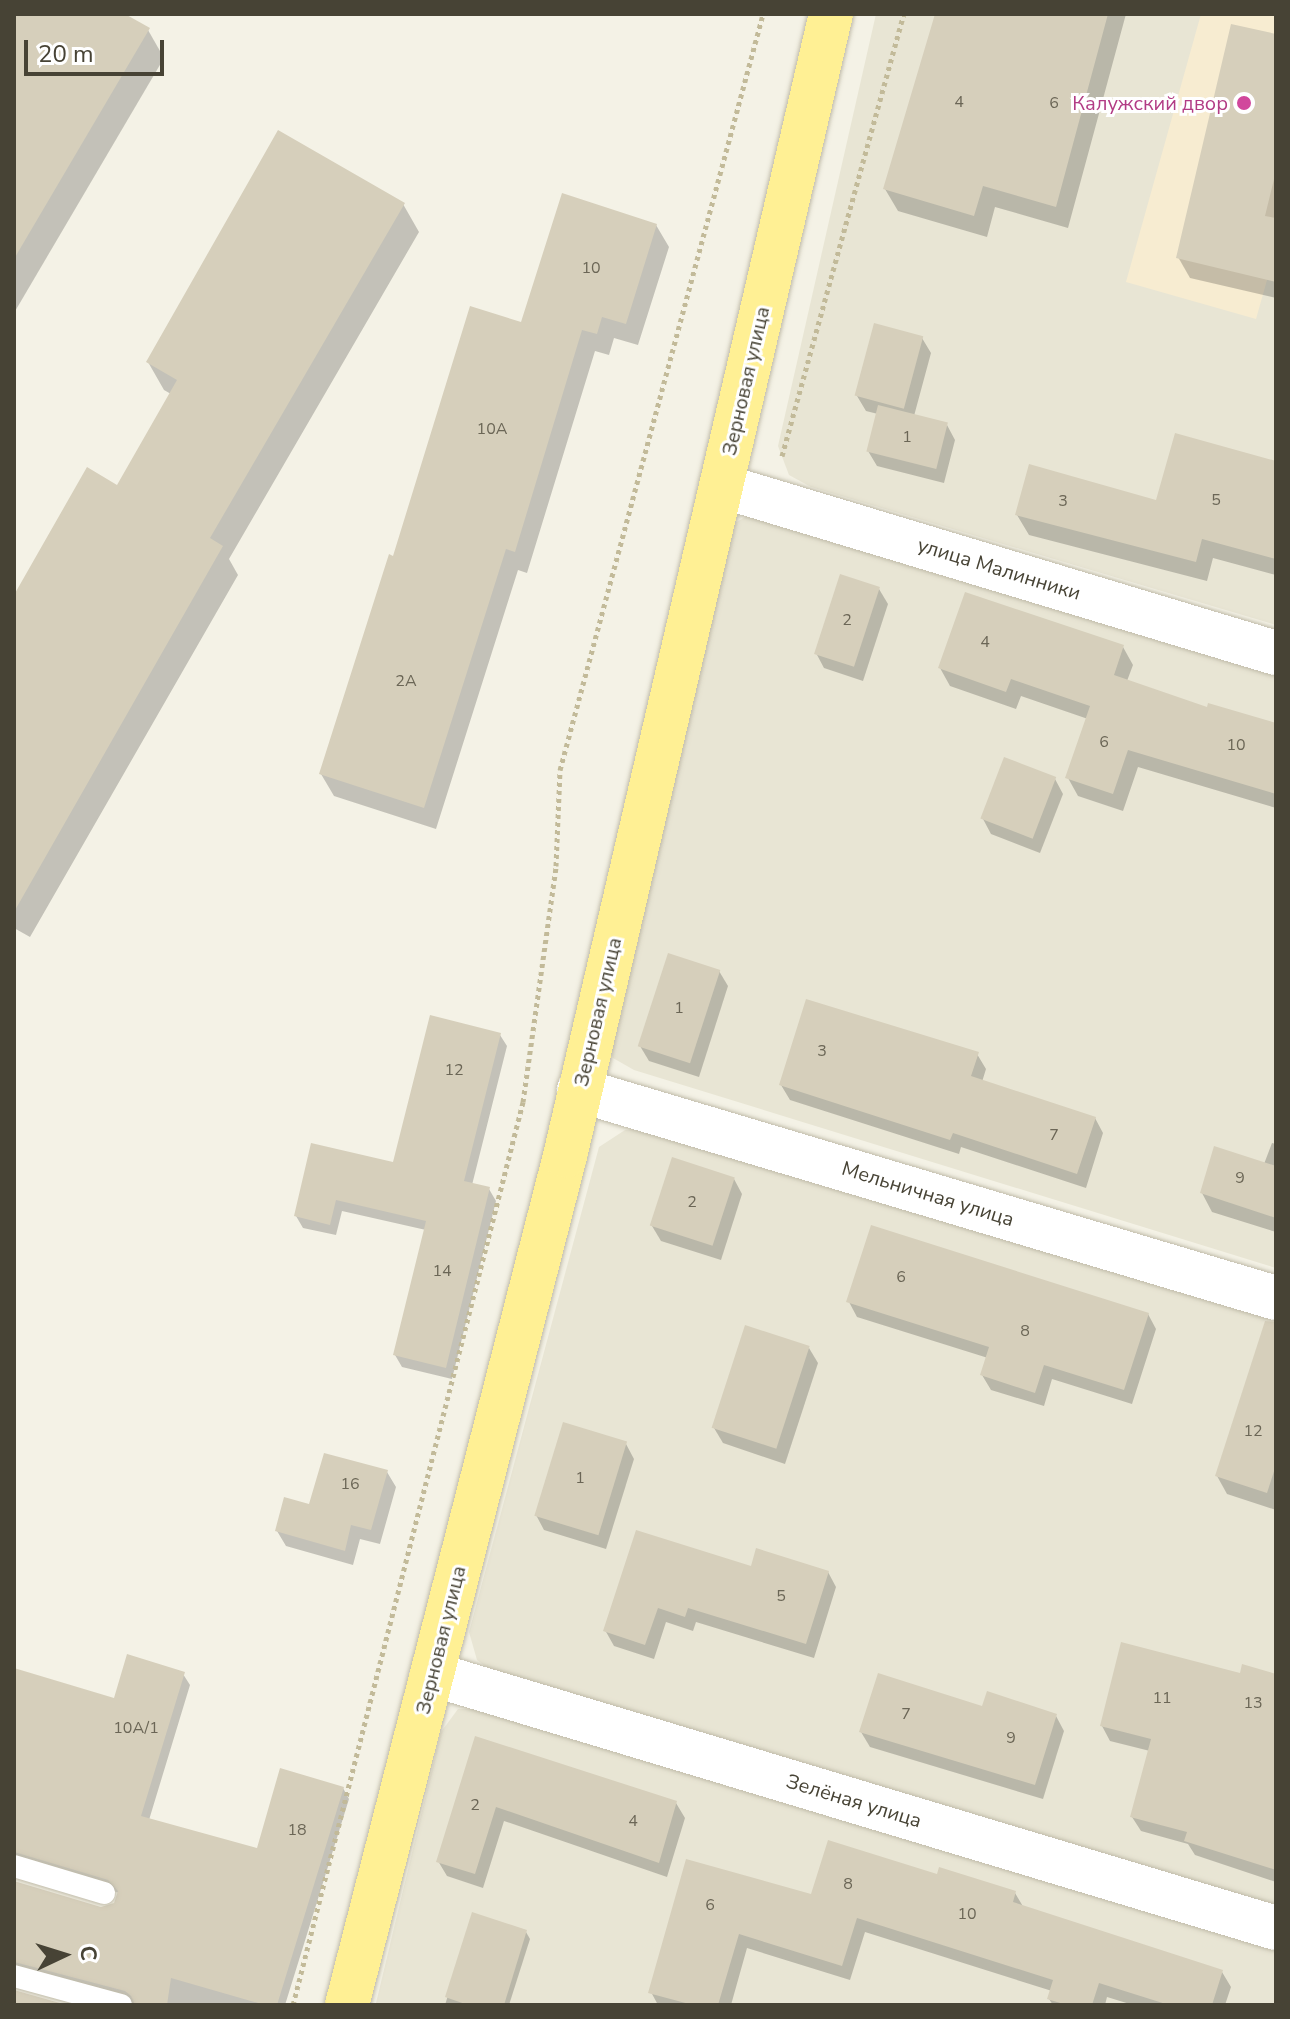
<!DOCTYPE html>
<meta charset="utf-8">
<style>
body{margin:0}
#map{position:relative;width:1290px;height:2019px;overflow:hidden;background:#f4f2e6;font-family:"Nunito Sans",sans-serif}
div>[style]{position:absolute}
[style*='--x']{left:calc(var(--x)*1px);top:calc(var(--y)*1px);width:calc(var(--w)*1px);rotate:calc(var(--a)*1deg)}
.residential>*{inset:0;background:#e8e5d4}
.commercial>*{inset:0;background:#f7ecd1}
.shadow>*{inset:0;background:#0003}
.building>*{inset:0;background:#d6cfbb;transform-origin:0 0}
.path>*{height:5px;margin-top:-2.5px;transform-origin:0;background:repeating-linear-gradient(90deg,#c2ba99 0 4px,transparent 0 8px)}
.roads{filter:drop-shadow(0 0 2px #c0bba9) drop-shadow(0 0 2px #c0bba9)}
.service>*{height:22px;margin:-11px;padding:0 11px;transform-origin:11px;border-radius:11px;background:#fff}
.minor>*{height:44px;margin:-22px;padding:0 22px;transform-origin:22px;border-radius:22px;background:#fff}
.primary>*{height:44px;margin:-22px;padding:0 22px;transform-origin:22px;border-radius:22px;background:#fff094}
.dots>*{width:22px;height:22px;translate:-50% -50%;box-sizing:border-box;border:4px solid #fff;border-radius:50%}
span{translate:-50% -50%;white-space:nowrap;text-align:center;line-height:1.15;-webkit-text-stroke:6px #fff;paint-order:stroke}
.number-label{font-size:16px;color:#6b6656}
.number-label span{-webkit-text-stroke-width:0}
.hotel-label{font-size:20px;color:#b23c85}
.right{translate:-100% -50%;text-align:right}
.street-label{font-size:20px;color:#474335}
.frame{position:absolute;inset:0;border:16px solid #474335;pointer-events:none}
.north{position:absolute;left:24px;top:1915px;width:80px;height:80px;-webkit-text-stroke:6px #fff;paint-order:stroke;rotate:86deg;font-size:22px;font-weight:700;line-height:32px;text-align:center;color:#474335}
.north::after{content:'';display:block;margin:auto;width:28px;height:36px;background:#474335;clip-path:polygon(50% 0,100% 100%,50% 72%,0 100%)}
.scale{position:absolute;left:24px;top:40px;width:140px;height:36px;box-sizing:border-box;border:4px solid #474335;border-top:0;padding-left:10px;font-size:24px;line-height:28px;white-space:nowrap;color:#474335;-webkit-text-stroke:6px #fff;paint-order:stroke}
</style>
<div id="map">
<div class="residential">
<i style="clip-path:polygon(876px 14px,1276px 14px,1276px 625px,811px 487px,789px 475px,778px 446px)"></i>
<i style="clip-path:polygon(749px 515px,1276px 665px,1276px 1268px,634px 1070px,613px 1058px,602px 1030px,724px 529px)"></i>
<i style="clip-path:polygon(654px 1126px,1276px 1312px,1276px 1916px,497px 1675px,477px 1660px,469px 1632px,599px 1147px,625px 1130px)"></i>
<i style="clip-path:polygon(458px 1709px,494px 1709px,1276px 1949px,1276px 2005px,376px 2003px,441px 1732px)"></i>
</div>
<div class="commercial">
<i style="clip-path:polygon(1201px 14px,1276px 14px,1276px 248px,1256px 319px,1126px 282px)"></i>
</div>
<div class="shadow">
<i style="clip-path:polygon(14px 14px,121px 14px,148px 30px,164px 58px,14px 313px)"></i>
<i style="clip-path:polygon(937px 14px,1126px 14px,1068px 228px,995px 207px,987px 237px,898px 211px,885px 189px)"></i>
<i style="clip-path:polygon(1276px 37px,1276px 298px,1190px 278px,1178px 257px)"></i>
<i style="clip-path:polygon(403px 204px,419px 232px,229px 559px,238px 575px,30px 937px,14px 928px,14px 599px,118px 488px,171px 394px,164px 390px,148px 362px)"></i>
<i style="clip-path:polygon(656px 225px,669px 247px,638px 345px,614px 338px,609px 355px,595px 351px,527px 573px,518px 570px,436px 829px,334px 796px,321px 774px,394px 558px,523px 325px)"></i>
<i style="clip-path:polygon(922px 338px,931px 353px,914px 416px,947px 425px,955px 440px,944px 483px,877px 466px,868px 451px,878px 414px,866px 411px,857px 396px)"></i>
<i style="clip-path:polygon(1276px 463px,1276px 575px,1213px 558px,1207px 581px,1029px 535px,1017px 515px,1158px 503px)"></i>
<i style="clip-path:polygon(879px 589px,888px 604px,863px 681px,824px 668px,816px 653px)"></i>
<i style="clip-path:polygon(1123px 647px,1133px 665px,1127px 681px,1208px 709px,1276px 725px,1276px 808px,1138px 767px,1123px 811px,1078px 796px,1068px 778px,1088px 719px,1021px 696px,1016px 709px,950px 686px,940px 668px)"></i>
<i style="clip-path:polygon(1055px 779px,1063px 794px,1040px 853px,991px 834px,983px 819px)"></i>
<i style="clip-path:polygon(719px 971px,728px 986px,699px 1077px,649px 1061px,640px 1046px)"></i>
<i style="clip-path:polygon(500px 1035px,507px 1046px,472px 1185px,489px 1189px,496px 1201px,452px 1379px,402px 1367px,395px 1355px,426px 1230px,342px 1211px,336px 1235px,303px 1228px,296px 1216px,394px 1165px)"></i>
<i style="clip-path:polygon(977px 1054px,986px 1069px,982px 1082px,1095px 1118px,1103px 1133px,1086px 1188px,961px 1147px,959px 1154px,790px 1100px,781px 1085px)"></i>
<i style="clip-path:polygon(1272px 1143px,1276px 1144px,1276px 1232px,1212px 1212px,1202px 1193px,1264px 1164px)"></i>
<i style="clip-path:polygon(734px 1179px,742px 1194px,721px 1260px,661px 1241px,652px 1226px)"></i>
<i style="clip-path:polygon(849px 1302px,1148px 1314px,1156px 1329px,1132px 1404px,1052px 1379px,1044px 1406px,991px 1390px,982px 1375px,988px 1358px,857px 1317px)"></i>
<i style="clip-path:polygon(1276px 1346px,1276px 1510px,1227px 1494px,1217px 1476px)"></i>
<i style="clip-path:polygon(809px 1348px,818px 1363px,785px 1464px,723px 1443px,714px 1428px)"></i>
<i style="clip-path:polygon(626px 1444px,634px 1459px,606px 1549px,544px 1530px,536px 1515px)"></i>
<i style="clip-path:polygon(387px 1472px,396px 1487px,380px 1544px,360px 1539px,353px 1565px,286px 1546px,277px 1531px,311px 1506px)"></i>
<i style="clip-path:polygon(637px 1532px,752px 1568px,828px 1572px,836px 1587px,814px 1658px,696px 1622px,693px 1631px,666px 1622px,654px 1659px,614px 1646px,605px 1630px)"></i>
<i style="clip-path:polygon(14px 1670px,115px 1701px,183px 1674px,190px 1685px,149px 1820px,258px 1850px,343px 1788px,349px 1799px,285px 2005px,136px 2005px,25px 1973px,14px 1975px,14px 1883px,100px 1909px,109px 1908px,119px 1899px,119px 1893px,25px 1863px,14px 1865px)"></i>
<i style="clip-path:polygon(1241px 1675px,1276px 1677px,1276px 1882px,1195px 1855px,1188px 1844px,1141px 1831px,1132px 1817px,1150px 1751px,1110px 1741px,1102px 1726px)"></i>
<i style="clip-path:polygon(1056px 1716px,1064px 1731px,1043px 1799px,870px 1747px,861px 1732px)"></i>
<i style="clip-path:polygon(477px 1738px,676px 1803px,685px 1818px,667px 1877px,504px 1821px,483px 1888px,447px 1876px,438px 1861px)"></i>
<i style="clip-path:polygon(688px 1862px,812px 1897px,938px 1877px,1015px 1893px,1024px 1908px,1222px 1972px,1231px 1987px,1225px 2005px,1133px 2005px,1107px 1997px,1105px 2005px,1053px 2005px,1049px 1999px,1052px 1991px,865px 1932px,850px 1980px,747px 1948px,731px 2005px,658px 2005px,651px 1992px)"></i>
<i style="clip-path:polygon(473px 1915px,526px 1932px,530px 1939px,509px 2005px,445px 2005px)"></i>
</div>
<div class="building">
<i style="clip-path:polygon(14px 14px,125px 14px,150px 28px,14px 259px)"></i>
<i style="clip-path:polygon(935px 14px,1108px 14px,1056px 207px,983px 186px,974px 216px,883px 189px)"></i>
<i style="clip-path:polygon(1231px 24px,1276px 34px,1276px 171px,1265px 216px,1276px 218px,1276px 282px,1176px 258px)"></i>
<i style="clip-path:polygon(278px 130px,405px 203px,210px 538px,223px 546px,14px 912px,14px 595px,87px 467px,117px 485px,177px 380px,146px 362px)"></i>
<i style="clip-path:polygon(562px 193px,657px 224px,626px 324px,602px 317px,597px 334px,582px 330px,515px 552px,506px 549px,424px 808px,319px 774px,389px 554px,393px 556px,470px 306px,521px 322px)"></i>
<i style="left:874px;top:323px;width:51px;height:75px;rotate:15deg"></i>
<i style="left:878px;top:405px;width:72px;height:48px;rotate:14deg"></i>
<i style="clip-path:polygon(1175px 433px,1276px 461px,1276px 559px,1202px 539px,1196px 562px,1015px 515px,1029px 464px,1156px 500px)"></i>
<i style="left:840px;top:574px;width:42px;height:84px;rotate:18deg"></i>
<i style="clip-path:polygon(965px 592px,1124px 645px,1114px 675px,1207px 707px,1208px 703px,1276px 723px,1276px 794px,1128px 750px,1113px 794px,1065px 778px,1090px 706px,1011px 679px,1006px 692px,938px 668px)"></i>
<i style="left:1004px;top:757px;width:56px;height:66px;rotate:21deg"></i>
<i style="left:668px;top:953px;width:55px;height:98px;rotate:18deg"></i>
<i style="clip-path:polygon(806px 999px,979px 1052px,971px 1076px,1096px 1117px,1077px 1174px,953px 1133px,950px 1140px,779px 1085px)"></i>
<i style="clip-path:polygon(430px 1015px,501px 1033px,464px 1181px,490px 1187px,446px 1368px,393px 1355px,426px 1221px,336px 1200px,330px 1225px,294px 1216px,311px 1143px,393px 1162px)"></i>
<i style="clip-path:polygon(1214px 1146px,1276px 1166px,1276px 1218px,1200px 1193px)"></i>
<i style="left:672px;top:1157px;width:66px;height:72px;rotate:18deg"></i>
<i style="clip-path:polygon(871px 1225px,1149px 1313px,1124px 1390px,1044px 1365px,1035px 1393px,980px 1375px,989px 1347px,846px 1302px)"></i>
<i style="clip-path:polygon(1265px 1321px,1276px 1322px,1276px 1465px,1267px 1493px,1215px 1476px)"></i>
<i style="left:745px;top:1325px;width:68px;height:108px;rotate:18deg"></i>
<i style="left:563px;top:1422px;width:67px;height:98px;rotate:17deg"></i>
<i style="clip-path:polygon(324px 1453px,388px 1470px,371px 1530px,351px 1525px,345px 1551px,275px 1531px,284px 1497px,309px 1504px)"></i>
<i style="clip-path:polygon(636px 1530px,751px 1566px,756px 1548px,829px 1571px,806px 1644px,688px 1608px,685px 1617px,658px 1608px,645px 1645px,603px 1631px)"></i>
<i style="clip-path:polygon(1121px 1642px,1240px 1673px,1242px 1664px,1276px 1674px,1276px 1870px,1184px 1841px,1187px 1832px,1130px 1817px,1151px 1739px,1100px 1726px)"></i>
<i style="clip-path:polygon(127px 1654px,185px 1672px,141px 1816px,257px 1848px,280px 1768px,344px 1787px,277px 2005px,265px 2005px,171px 1978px,167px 2005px,135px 2005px,131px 1996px,125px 1991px,14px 1962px,14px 1881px,101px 1907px,114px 1903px,118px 1891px,108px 1880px,14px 1852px,14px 1668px,114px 1698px)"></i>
<i style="clip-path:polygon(878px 1673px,982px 1706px,987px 1691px,1057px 1714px,1035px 1785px,859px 1732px)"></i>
<i style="clip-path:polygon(475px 1736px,677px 1801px,659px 1863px,496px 1807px,475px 1874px,436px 1862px)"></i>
<i style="clip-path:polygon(828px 1840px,937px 1874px,939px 1867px,1016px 1891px,1013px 1902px,1223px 1970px,1212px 2005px,1169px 2005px,1099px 1983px,1092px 2005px,1067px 2005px,1047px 1999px,1053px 1980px,857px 1918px,842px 1966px,739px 1934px,718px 2005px,693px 2005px,648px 1993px,686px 1859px,811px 1894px)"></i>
<i style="clip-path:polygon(472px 1912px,527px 1930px,504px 2005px,468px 2005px,445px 1997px)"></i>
<i style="clip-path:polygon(14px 1990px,67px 2005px,14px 2005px)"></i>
</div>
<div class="path">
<i style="--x:782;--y:456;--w:459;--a:-74.6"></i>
<i style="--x:293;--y:2005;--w:932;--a:-75.71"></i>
<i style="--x:523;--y:1102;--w:238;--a:-82"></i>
<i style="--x:556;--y:866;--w:96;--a:-87.6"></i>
<i style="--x:560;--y:770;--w:783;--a:-74.97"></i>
</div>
<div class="roads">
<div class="service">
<i style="--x:14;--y:1866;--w:94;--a:16.7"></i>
<i style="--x:14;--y:1976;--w:111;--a:15.2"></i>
</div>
<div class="minor">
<i style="--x:722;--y:486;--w:579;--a:16.78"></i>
<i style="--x:579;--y:1090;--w:727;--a:16.62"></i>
<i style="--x:432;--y:1674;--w:881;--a:16.75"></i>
</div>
<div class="primary">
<i style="--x:347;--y:2005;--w:877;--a:-75.6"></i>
<i style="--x:565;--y:1156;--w:1173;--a:-76.89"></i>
</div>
</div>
<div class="dots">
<i style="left:1244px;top:103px;background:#d1479c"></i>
</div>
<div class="number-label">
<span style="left:959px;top:102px">4</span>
<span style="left:1054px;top:103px">6</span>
<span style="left:591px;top:268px">10</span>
<span style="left:492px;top:429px">10А</span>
<span style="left:907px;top:437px">1</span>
<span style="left:1216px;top:500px">5</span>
<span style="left:1063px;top:501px">3</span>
<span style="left:847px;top:620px">2</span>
<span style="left:985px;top:642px">4</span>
<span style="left:406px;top:681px">2А</span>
<span style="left:1104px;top:742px">6</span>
<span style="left:1236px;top:745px">10</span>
<span style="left:679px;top:1008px">1</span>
<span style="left:822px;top:1051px">3</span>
<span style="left:454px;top:1070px">12</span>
<span style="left:1054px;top:1135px">7</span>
<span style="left:1240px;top:1178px">9</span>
<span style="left:692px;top:1202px">2</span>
<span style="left:442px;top:1271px">14</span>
<span style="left:901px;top:1277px">6</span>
<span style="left:1025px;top:1331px">8</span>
<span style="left:1253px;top:1431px">12</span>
<span style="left:580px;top:1478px">1</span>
<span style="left:350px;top:1484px">16</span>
<span style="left:781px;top:1596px">5</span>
<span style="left:1162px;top:1698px">11</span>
<span style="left:1253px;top:1703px">13</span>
<span style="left:906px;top:1714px">7</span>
<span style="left:136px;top:1728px">10А/1</span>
<span style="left:1011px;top:1738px">9</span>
<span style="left:475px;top:1805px">2</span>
<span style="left:633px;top:1821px">4</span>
<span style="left:297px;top:1830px">18</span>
<span style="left:848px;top:1884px">8</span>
<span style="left:710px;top:1905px">6</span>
<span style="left:967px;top:1914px">10</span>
</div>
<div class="hotel-label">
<span class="right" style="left:1228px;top:103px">Калужский двор</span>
</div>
<div class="street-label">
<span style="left:746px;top:381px;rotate:-77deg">Зерновая улица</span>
<span style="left:999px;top:569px;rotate:17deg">улица Малинники</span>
<span style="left:598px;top:1012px;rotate:-77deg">Зерновая улица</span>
<span style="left:928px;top:1194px;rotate:17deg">Мельничная улица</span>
<span style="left:441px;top:1640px;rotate:-76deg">Зерновая улица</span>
<span style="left:854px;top:1801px;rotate:17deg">Зелёная улица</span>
</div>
<div class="frame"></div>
<div class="north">С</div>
<div class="scale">20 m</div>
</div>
